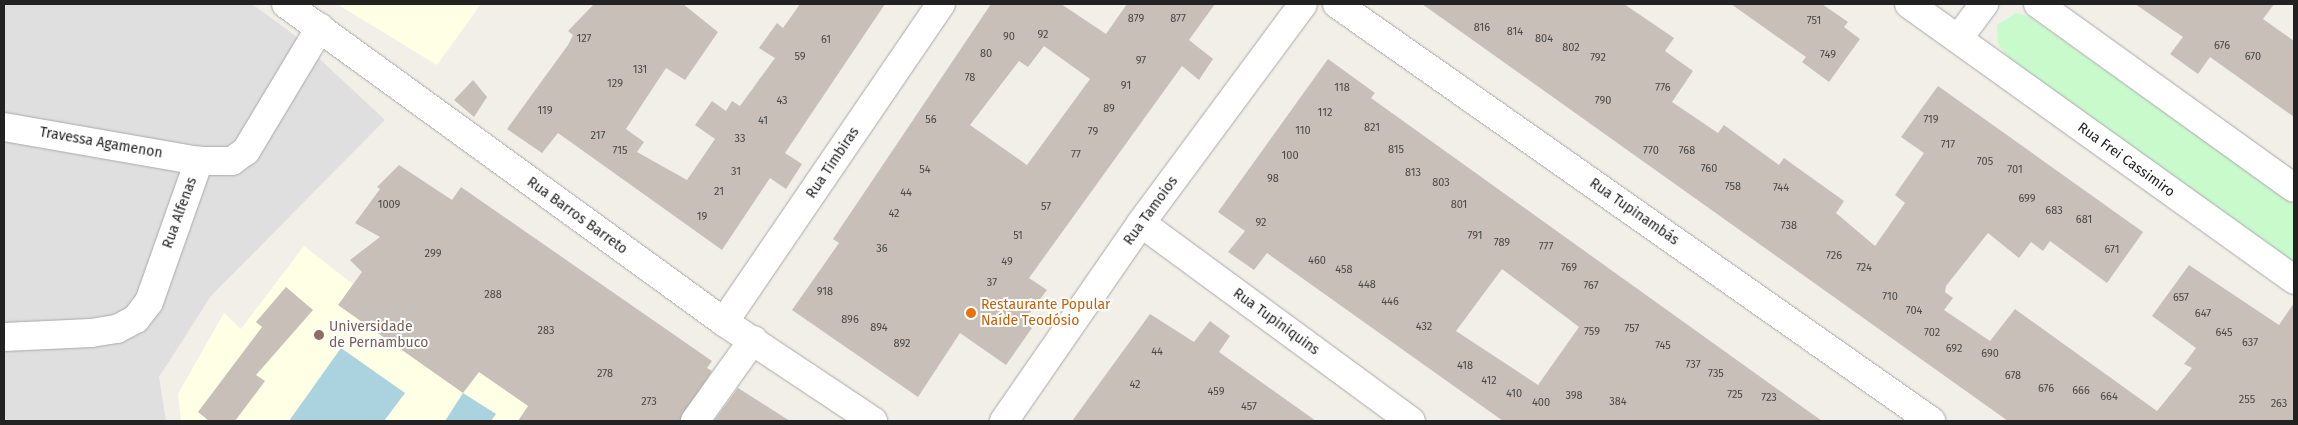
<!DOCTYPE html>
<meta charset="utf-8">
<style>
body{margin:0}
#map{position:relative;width:2298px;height:425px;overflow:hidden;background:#f2efe9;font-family:"Fira Sans",sans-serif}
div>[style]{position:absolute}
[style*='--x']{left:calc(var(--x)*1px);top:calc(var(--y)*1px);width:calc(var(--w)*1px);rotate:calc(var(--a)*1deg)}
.residential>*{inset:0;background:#e0dfdf}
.education>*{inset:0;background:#ffffe5}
.park>*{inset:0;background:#c8facc}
.water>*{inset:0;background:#aad3df}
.building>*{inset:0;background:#c7bfb8}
.roads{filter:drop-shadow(0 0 1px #a9a9a9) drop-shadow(0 0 1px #a9a9a9)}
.minor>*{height:28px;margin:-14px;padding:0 14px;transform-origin:14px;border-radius:14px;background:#fff}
.dots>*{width:14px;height:14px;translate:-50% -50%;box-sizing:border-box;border:2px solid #fff;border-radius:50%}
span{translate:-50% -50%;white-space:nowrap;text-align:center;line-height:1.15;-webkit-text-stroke:4px #fff;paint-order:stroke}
.number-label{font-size:11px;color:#4b4948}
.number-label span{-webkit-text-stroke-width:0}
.street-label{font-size:14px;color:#222}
.food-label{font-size:14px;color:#c56008}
.left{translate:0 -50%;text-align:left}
.education-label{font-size:14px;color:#785e54}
.frame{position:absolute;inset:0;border:5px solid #222;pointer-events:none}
</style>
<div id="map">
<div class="residential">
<i style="clip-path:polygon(4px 4px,252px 4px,293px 34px,385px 120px,211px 296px,159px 377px,166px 421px,4px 421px)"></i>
</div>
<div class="education">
<i style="clip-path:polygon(337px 4px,481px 4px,437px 65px)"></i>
<i style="clip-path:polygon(304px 246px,350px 282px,550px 421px,181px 421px,178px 394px,224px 313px,241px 329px)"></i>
</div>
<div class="park">
<i style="clip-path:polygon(2016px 13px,2030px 17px,2294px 205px,2294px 262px,2010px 59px,1998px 44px,1997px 25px)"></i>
</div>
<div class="water">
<i style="clip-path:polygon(341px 348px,405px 393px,384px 421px,289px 421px)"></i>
<i style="clip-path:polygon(463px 393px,496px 414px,491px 421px,445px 421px)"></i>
</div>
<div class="building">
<i style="clip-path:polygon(594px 4px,683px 4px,718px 32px,685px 80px,666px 68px,626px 129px,644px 142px,637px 152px,687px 180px,715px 139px,695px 125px,712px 101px,726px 111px,732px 101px,740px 106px,775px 58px,759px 48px,777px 23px,783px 28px,800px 4px,885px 4px,785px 153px,802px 164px,786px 189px,770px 178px,722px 250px,558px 133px,542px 153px,507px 129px,568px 45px,573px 35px,568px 31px)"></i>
<i style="clip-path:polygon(evenodd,991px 4px,1061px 4px,1106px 34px,1127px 4px,1215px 4px,1189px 40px,1213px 59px,1199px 80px,1182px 66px,1029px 278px,1047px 290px,1023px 322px,1032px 328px,1006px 365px,960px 333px,918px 397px,792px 310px,839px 243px,833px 239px,991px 4px,1044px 46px,1090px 79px,1027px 165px,970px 125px,1019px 61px,1028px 67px,1044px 46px)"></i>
<i style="clip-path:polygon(1422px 4px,1624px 4px,1674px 38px,1665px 51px,1693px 71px,1672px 102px,1718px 133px,1724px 125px,1779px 165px,1784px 158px,1844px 201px,1836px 213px,1875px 246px,1905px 203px,1895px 195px,1924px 153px,1901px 137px,1938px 86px,2143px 232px,2107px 283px,2050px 241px,2043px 251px,2031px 242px,2019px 258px,1988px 233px,1946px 286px,1945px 292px,1953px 298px,1944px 310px,1990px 341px,2015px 309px,2157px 411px,2192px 368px,2184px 364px,2196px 348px,2152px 316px,2189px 265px,2279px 325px,2294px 303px,2294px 421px,2008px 421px)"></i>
<i style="clip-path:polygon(1731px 4px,1822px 4px,1848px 22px,1844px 27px,1860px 39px,1829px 82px,1802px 62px,1806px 57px)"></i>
<i style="clip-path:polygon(2135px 4px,2274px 4px,2263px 19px,2294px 41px,2294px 117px,2210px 57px,2198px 74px,2170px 54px,2183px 37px)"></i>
<i style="clip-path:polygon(evenodd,1328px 59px,1375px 93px,1371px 98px,1822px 421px,1503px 421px,1267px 253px,1254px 270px,1228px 252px,1245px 231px,1218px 212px,1328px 59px,1502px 269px,1579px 327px,1538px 385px,1456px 331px,1502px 269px)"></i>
<i style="clip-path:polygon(473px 80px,487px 97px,474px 117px,454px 100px)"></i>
<i style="clip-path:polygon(399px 165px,452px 200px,461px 187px,712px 361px,707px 368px,712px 371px,680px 421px,518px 421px,528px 406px,479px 372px,463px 393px,338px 305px,362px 272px,350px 260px,380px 237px,355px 223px,380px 189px,377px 187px)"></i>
<i style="clip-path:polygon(286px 287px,313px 310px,256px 375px,265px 381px,235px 421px,209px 421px,198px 412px,262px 327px,256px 322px)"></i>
<i style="clip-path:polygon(1150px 314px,1194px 342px,1210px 321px,1230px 336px,1219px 352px,1316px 421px,1072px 421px)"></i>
<i style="clip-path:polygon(738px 388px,790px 421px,714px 421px)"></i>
</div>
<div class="roads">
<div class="minor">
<i style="--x:286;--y:4;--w:541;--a:35.98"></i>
<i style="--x:724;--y:322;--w:179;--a:33.6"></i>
<i style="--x:1337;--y:4;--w:726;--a:35.07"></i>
<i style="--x:1909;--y:4;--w:474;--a:35.6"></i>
<i style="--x:2038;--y:4;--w:315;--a:35.7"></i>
<i style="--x:1958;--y:39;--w:44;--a:-53.4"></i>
<i style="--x:4;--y:127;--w:198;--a:9.9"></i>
<i style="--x:199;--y:161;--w:33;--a:0"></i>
<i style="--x:232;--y:161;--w:17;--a:-36"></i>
<i style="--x:246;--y:151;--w:144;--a:-59"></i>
<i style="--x:1141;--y:223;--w:335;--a:36.3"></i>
<i style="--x:724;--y:322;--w:385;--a:-55.7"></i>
<i style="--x:4;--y:337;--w:87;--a:-2.6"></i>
<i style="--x:91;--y:333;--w:26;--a:-9"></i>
<i style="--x:117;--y:329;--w:21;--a:-28"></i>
<i style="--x:136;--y:319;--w:21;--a:-53"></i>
<i style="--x:149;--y:302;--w:150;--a:-70.5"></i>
<i style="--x:695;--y:421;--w:100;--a:-54.4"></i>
<i style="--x:1004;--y:421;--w:241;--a:-55.3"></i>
<i style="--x:1141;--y:223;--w:272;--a:-53.5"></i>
</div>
</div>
<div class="dots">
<i style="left:971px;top:313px;background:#e8710a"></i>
<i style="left:319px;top:335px;background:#8d6e63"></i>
</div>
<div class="number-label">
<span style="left:1136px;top:19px">879</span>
<span style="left:1178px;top:19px">877</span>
<span style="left:1814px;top:21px">751</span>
<span style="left:1482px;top:28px">816</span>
<span style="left:1515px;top:32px">814</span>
<span style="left:1043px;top:35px">92</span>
<span style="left:1009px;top:37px">90</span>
<span style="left:584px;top:39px">127</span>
<span style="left:1544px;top:39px">804</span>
<span style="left:826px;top:40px">61</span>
<span style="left:2222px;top:46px">676</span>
<span style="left:1571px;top:48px">802</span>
<span style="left:986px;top:54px">80</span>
<span style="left:1828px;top:55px">749</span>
<span style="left:800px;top:57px">59</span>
<span style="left:2253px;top:57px">670</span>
<span style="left:1598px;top:58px">792</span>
<span style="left:1141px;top:61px">97</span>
<span style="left:640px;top:70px">131</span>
<span style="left:970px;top:78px">78</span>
<span style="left:615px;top:84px">129</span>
<span style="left:1126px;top:86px">91</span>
<span style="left:1342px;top:88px">118</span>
<span style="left:1663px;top:88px">776</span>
<span style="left:782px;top:101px">43</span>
<span style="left:1603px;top:101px">790</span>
<span style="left:1109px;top:109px">89</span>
<span style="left:545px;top:111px">119</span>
<span style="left:1325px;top:113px">112</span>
<span style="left:931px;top:120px">56</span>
<span style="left:1931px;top:120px">719</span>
<span style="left:763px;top:121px">41</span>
<span style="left:1372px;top:128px">821</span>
<span style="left:1303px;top:131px">110</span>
<span style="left:1093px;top:132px">79</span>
<span style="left:598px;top:136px">217</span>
<span style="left:740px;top:139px">33</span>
<span style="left:1948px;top:145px">717</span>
<span style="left:1396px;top:150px">815</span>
<span style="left:620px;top:151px">715</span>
<span style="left:1651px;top:151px">770</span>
<span style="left:1687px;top:151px">768</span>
<span style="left:1076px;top:155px">77</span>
<span style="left:1290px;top:156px">100</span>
<span style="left:1985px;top:162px">705</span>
<span style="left:1709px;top:169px">760</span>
<span style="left:925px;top:170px">54</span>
<span style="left:2015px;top:170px">701</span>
<span style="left:736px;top:172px">31</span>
<span style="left:1413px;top:173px">813</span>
<span style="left:1273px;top:179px">98</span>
<span style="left:1441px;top:183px">803</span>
<span style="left:1733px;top:187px">758</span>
<span style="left:1781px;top:188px">744</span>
<span style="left:719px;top:192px">21</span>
<span style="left:906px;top:193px">44</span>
<span style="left:2027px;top:199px">699</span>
<span style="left:389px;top:205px">1009</span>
<span style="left:1459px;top:205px">801</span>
<span style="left:1046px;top:207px">57</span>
<span style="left:2054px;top:211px">683</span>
<span style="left:894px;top:214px">42</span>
<span style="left:702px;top:217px">19</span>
<span style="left:2084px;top:220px">681</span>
<span style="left:1261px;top:223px">92</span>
<span style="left:1789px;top:226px">738</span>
<span style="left:1018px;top:236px">51</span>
<span style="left:1475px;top:236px">791</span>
<span style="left:1502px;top:243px">789</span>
<span style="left:1546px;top:247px">777</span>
<span style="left:882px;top:249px">36</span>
<span style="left:2112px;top:250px">671</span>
<span style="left:433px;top:254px">299</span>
<span style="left:1834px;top:256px">726</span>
<span style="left:1317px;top:261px">460</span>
<span style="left:1007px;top:262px">49</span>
<span style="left:1569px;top:268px">769</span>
<span style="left:1864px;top:268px">724</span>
<span style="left:1344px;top:270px">458</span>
<span style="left:992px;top:283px">37</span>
<span style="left:1367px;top:285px">448</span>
<span style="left:1591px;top:286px">767</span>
<span style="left:825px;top:292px">918</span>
<span style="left:493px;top:295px">288</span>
<span style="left:1890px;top:297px">710</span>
<span style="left:2181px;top:298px">657</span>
<span style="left:1390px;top:302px">446</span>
<span style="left:1914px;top:311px">704</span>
<span style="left:2203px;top:314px">647</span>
<span style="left:850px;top:320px">896</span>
<span style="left:1424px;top:327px">432</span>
<span style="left:879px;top:328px">894</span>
<span style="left:1632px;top:329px">757</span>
<span style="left:546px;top:331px">283</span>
<span style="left:1592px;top:332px">759</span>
<span style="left:1932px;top:333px">702</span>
<span style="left:2224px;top:333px">645</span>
<span style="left:2250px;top:343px">637</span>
<span style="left:902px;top:344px">892</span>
<span style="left:1663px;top:346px">745</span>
<span style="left:1954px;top:349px">692</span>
<span style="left:1157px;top:352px">44</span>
<span style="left:1990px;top:354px">690</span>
<span style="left:1693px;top:365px">737</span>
<span style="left:1465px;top:366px">418</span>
<span style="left:605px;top:374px">278</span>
<span style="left:1716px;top:374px">735</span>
<span style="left:2013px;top:376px">678</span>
<span style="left:1489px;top:381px">412</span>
<span style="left:1135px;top:385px">42</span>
<span style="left:2046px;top:389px">676</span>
<span style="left:2081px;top:391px">666</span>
<span style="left:1216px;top:392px">459</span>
<span style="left:1514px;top:394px">410</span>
<span style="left:1735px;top:395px">725</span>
<span style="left:1574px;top:396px">398</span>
<span style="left:2109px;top:397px">664</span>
<span style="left:1769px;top:398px">723</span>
<span style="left:2247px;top:400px">255</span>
<span style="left:649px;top:402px">273</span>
<span style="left:1618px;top:402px">384</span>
<span style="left:1541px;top:403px">400</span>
<span style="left:2279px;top:404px">263</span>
<span style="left:1249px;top:407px">457</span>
</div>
<div class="street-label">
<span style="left:101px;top:143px;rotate:10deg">Travessa Agamenon</span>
<span style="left:2126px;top:160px;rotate:36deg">Rua Frei Cassimiro</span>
<span style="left:833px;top:163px;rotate:-56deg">Rua Timbiras</span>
<span style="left:1151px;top:211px;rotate:-54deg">Rua Tamoios</span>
<span style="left:1634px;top:212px;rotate:35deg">Rua Tupinambás</span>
<span style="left:180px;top:213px;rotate:-70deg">Rua Alfenas</span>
<span style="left:577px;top:216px;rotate:36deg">Rua Barros Barreto</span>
<span style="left:1276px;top:322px;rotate:36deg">Rua Tupiniquins</span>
</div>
<div class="food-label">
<span class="left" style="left:981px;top:313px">Restaurante Popular<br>Naíde Teodósio</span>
</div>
<div class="education-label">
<span class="left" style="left:329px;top:335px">Universidade<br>de Pernambuco</span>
</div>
<div class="frame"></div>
</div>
